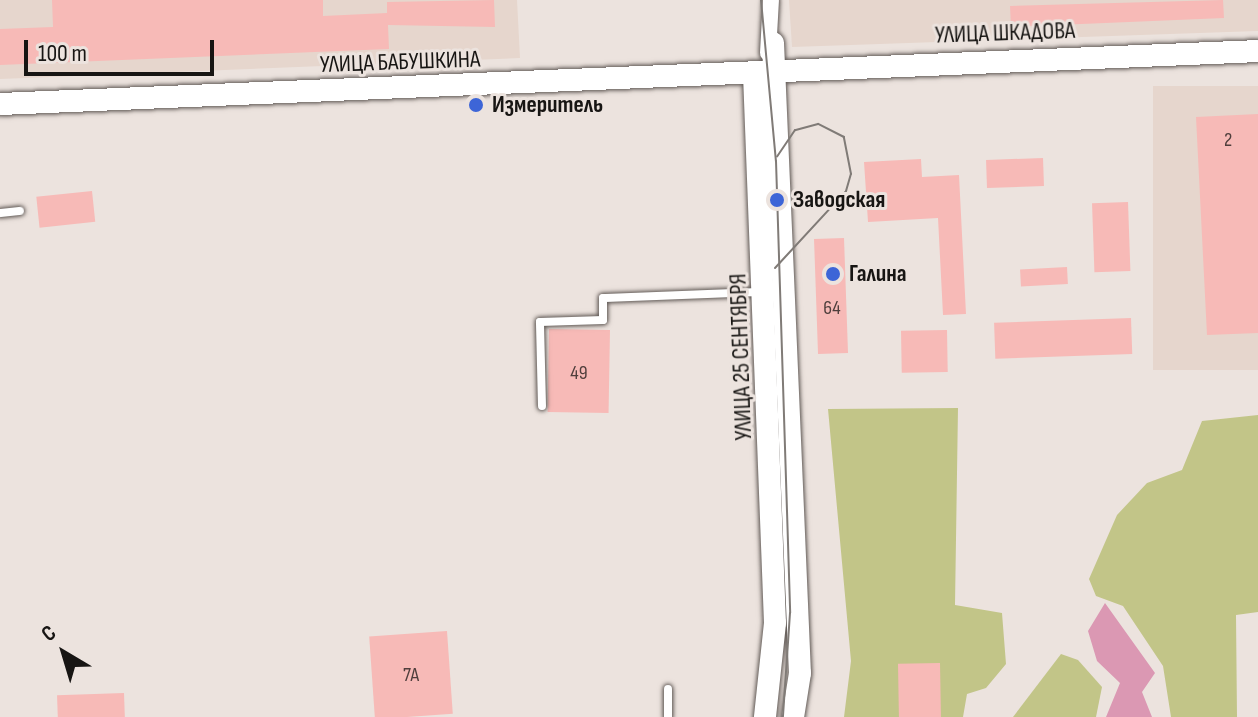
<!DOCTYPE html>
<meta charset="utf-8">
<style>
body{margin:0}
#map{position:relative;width:1258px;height:717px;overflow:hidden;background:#ece3de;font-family:"Sofia Sans Condensed",sans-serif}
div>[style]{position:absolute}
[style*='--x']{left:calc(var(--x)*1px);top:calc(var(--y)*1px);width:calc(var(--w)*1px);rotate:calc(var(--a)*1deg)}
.built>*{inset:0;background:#e6d6cd;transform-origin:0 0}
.green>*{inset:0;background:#c2c588}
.water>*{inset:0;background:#db98b3}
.building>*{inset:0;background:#f7bab7;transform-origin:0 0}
.roads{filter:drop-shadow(0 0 2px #625b57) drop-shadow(0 0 2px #625b57)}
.lane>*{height:8px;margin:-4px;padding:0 4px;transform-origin:4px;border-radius:4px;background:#fff}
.street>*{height:16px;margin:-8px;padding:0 8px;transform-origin:8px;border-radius:8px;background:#fff}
.secondary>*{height:22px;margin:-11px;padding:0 11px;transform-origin:11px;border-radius:11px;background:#fff}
.tram>*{height:2px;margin:-1px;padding:0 1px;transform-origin:1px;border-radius:1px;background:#807b77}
.dots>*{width:22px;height:22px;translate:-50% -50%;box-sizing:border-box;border:4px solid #ece3de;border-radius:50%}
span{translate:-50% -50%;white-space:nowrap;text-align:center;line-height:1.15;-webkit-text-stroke:6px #ece3de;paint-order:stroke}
.number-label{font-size:20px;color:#4f3e3c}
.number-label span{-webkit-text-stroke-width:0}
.street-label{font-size:24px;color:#171513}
.poi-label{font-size:24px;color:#171513;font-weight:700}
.left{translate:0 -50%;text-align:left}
.north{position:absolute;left:24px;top:613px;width:80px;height:80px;-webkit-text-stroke:6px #ece3de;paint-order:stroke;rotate:322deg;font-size:22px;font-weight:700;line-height:32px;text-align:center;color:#171513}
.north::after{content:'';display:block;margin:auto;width:28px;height:36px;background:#171513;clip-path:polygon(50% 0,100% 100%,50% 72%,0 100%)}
.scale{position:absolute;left:24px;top:40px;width:190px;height:36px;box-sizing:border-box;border:4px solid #171513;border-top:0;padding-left:10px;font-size:24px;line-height:28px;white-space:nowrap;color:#171513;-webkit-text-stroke:6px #ece3de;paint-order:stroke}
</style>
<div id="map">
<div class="built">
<i style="clip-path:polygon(0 0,517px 0,520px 58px,0 79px)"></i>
<i style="clip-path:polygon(789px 0,1258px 0,1258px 31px,792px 47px)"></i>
<i style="left:1258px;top:86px;width:284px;height:105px;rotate:90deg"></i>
</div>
<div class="green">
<i style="clip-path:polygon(958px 408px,955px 605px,1002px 613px,1006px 664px,986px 688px,967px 694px,963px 717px,844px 717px,851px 661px,828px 409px)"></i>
<i style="clip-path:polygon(1258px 415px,1258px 612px,1236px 615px,1237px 717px,1171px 717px,1163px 666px,1123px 606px,1096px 596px,1089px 579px,1117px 515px,1147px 483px,1182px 470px,1202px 421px)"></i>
<i style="clip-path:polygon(1061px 654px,1078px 660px,1102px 687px,1096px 717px,1013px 717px)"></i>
</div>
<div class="water">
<i style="clip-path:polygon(1105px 603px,1155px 673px,1142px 692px,1152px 717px,1106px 717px,1120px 683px,1097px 661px,1088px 631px)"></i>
</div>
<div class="building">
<i style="clip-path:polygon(52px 0,323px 0,323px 16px,387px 13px,387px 2px,494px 0,495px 27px,388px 25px,389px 49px,0 65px,0 29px,53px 27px)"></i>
<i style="clip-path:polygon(1223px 0,1224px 18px,1011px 27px,1010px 6px)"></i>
<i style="clip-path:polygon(1258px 114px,1258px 333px,1207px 335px,1196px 117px)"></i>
<i style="left:1043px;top:158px;width:28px;height:57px;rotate:88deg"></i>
<i style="clip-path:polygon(921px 159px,922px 177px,959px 175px,966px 314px,943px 315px,938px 218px,868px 222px,864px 162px)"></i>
<i style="left:92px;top:191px;width:31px;height:56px;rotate:84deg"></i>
<i style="left:1128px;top:202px;width:69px;height:36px;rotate:88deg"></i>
<i style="left:844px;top:238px;width:115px;height:30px;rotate:88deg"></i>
<i style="left:1067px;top:267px;width:17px;height:47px;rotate:87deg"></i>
<i style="left:1131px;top:318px;width:36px;height:137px;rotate:88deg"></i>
<i style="left:610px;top:330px;width:83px;height:61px;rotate:91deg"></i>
<i style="left:947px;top:330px;width:42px;height:46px;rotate:89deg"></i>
<i style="left:447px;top:631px;width:83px;height:78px;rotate:86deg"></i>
<i style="left:940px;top:663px;width:54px;height:42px;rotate:89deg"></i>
<i style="left:124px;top:693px;width:24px;height:67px;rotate:88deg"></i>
</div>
<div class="roads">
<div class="lane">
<i style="--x:0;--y:213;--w:20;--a:-6"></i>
<i style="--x:542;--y:406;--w:84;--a:-91.4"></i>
<i style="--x:540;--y:322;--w:63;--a:-1.8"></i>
<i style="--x:603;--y:320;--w:22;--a:-90"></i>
<i style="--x:603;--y:298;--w:158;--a:-2.2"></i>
<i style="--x:668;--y:717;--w:28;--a:-90"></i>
</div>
<div class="street">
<i style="--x:768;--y:53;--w:53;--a:-86.8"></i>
</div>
<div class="secondary">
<i style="--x:773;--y:43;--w:631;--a:87.55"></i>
<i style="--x:800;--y:673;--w:45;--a:99"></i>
<i style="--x:754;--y:74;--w:549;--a:87.81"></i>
<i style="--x:775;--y:623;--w:95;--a:96.1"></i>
<i style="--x:0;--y:104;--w:1259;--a:-2.41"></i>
</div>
</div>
<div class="tram">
<i style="--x:761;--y:0;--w:162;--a:84.7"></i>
<i style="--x:776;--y:161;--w:452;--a:88.2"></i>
<i style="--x:790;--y:613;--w:104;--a:93.9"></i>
<i style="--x:775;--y:268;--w:105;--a:-47.3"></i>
<i style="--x:846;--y:191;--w:18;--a:-74"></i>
<i style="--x:851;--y:174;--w:38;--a:-101"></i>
<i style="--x:844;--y:137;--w:29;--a:-153"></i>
<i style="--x:818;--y:124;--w:24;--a:165"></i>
<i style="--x:795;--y:130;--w:32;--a:124"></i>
</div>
<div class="dots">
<i style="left:476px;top:105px;background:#3d65d7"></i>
<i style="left:777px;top:200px;background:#3d65d7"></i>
<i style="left:833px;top:274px;background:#3d65d7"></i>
</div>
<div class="number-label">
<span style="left:1228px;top:140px">2</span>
<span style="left:832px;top:308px">64</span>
<span style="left:579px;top:373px">49</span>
<span style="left:411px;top:675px">7А</span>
</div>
<div class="street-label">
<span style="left:1005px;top:33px;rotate:-2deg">УЛИЦА ШКАДОВА</span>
<span style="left:400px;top:62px;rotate:-2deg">УЛИЦА БАБУШКИНА</span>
<span style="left:741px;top:357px;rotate:-92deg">УЛИЦА 25 СЕНТЯБРЯ</span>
</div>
<div class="poi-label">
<span class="left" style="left:492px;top:105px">Измеритель</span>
<span class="left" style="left:793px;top:200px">Заводская</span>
<span class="left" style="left:849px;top:274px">Галина</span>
</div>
<div class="north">С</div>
<div class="scale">100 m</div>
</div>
